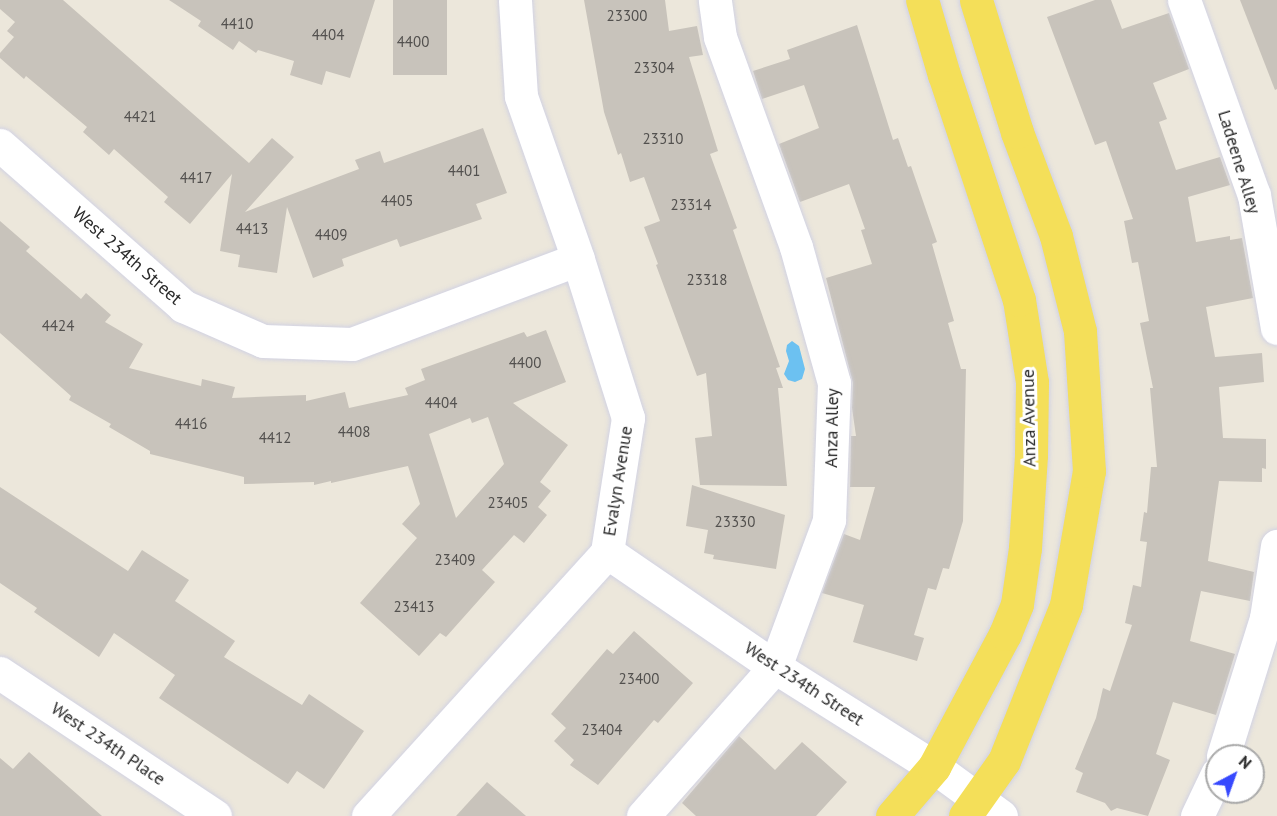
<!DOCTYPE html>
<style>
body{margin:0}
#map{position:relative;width:1277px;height:816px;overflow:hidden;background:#ece7db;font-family:"PT Sans",sans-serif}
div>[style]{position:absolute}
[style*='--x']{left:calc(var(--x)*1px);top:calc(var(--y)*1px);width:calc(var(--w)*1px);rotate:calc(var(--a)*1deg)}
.water>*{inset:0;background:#6cc1f1}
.building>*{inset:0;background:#c8c3bb;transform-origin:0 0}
.roads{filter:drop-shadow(0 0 2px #d1d2e3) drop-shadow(0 0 2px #d1d2e3)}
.minor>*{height:33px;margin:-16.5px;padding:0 16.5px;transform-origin:16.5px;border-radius:16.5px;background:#fff}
.major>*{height:33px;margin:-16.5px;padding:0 16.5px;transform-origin:16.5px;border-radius:16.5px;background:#f4df59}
span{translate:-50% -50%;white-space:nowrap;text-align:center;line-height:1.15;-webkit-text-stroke:6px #fff;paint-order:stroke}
.number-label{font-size:15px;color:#52504e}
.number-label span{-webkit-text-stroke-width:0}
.street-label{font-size:18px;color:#2a2a2a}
.north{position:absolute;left:1205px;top:744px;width:60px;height:60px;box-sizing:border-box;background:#fff;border:2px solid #aaa;border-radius:50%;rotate:41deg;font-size:16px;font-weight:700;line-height:24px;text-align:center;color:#2a2a2a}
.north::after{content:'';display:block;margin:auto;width:21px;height:27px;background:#3749fe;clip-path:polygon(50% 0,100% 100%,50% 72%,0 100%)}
</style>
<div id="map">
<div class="water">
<i style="clip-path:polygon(792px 341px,799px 346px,805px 369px,802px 379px,795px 382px,788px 380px,784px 374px,789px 361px,786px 351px,787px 345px)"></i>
</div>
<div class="building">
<i style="clip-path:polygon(0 0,63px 0,249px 163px,272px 138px,294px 157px,245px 212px,359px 169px,355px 160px,380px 151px,384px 163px,483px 128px,507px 193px,476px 204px,482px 219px,400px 247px,397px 239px,342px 259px,344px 266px,313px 278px,287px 207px,277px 273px,238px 267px,240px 255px,220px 251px,232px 174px,190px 224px,164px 202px,168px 197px,114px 149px,109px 155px,83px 132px,87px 127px,26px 76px,24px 79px,0 58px,0 53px,14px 37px,7px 31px,15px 22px,0 9px)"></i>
<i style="clip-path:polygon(169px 0,375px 0,350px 78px,326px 71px,322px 85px,290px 75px,294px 61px,258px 50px,256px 53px,239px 41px,233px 50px,198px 26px,201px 21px)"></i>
<i style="left:393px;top:0;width:54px;height:75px"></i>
<i style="clip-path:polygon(584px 0,665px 0,669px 31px,697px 26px,703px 55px,689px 57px,718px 151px,710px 154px,737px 228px,733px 230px,780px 367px,776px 368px,783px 388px,778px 388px,787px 486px,700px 485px,695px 438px,712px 436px,706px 373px,697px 376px,656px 265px,658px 264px,644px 227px,660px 221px,644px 177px,630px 182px,621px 153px,618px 155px,604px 112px)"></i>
<i style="clip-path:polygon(1095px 0,1111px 0,1122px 29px,1169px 13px,1189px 69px,1153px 83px,1167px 119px,1159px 122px,1176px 170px,1220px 157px,1230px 185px,1188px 197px,1196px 242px,1230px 236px,1230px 240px,1242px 238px,1253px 298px,1206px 307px,1215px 357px,1262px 353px,1264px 382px,1219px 387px,1223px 438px,1266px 439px,1266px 469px,1262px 468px,1262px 482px,1219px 481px,1208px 561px,1254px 572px,1250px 601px,1201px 591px,1190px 641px,1235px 654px,1216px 715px,1173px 702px,1156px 754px,1170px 760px,1148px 816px,1117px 808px,1111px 811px,1105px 803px,1076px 792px,1083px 773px,1075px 769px,1096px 718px,1103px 688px,1110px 691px,1132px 625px,1125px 623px,1133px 585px,1141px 587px,1147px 542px,1140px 541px,1144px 512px,1147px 513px,1151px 467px,1157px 467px,1150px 388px,1153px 388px,1140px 323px,1149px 321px,1138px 262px,1132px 263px,1124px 221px,1133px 219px,1106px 141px,1095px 145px,1047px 17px)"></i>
<i style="clip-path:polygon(1240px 0,1277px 0,1277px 89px,1275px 90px)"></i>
<i style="clip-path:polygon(857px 25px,893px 140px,898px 138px,908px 167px,911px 166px,937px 242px,932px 244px,954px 321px,948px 323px,961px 369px,966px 369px,963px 521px,949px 569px,943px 568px,936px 590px,928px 588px,914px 635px,924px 638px,917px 661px,853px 642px,864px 605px,822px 593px,844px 534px,860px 540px,875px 487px,850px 487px,851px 436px,856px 436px,852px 408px,853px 383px,826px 278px,872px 264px,861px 230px,865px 229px,849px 184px,800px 202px,779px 144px,819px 128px,804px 85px,762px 99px,753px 71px,790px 59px,787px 50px)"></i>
<i style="clip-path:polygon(evenodd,0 221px,30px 247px,26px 251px,81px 299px,86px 293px,111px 315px,105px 322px,143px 344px,129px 368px,201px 386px,202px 379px,235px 387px,232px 398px,306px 395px,306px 401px,345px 392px,349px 408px,408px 395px,405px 388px,425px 380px,421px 369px,524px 332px,527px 337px,546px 330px,566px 382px,513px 403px,568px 445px,540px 482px,551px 491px,538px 507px,547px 515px,524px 543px,514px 535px,482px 570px,495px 582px,446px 637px,440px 633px,419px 656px,360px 603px,417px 538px,402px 524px,420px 504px,408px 466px,331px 483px,331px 481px,314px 485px,314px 482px,244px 484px,244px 477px,150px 454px,150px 451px,109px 427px,111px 424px,69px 400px,71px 396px,0 333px,0 221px,488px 417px,504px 464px,456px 518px,429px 434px,470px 418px,472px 423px,488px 417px)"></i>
<i style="clip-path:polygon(692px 485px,785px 515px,776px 569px,713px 559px,714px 555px,704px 553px,708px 530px,686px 526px)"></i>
<i style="clip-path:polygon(0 487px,128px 571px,142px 550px,189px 580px,175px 601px,235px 641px,224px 657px,302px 705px,309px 694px,364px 731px,324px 789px,297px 771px,288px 784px,159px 698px,175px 675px,114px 633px,99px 657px,34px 612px,37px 608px,0 583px)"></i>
<i style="clip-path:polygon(634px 631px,693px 683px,658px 723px,654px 720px,598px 785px,570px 765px,574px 760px,554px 741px,566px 728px,551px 714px,607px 649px,613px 654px)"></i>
<i style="clip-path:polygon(739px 736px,775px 770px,802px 742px,847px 782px,816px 816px,696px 816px,682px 803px)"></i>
<i style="clip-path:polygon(29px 752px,102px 816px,0 816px,0 758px,13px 769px)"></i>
<i style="clip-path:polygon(487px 782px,526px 816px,456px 816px)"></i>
</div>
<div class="roads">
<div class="minor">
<i style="--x:1184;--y:0;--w:207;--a:70.3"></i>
<i style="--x:1254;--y:195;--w:135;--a:80.2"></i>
<i style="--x:0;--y:145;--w:244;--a:41.3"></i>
<i style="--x:183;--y:306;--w:87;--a:23.6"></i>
<i style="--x:263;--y:341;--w:89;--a:1.9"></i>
<i style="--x:352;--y:344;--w:241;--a:-20.6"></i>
<i style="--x:607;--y:552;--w:204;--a:34.4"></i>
<i style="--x:775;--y:667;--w:188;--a:32.2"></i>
<i style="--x:934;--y:767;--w:83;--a:36.2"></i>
<i style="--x:0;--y:673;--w:258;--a:33.6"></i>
<i style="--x:1223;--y:756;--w:145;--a:-72.7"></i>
<i style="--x:1266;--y:618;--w:73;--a:-81.3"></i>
<i style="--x:368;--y:816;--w:356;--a:-47.8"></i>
<i style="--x:607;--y:552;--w:136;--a:-81.1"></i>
<i style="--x:628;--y:418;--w:167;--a:-107.5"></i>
<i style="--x:578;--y:259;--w:173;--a:-109.3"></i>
<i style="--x:521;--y:96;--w:96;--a:-93.6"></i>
<i style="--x:643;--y:816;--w:199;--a:-48.5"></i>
<i style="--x:775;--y:667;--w:157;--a:-69.8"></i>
<i style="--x:829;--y:520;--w:137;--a:-87.9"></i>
<i style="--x:834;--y:383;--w:141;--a:-105.6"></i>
<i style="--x:796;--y:247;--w:223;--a:-109.9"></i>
<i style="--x:720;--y:37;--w:37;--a:-98"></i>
<i style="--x:1197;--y:816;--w:47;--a:-64.5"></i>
</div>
<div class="major">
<i style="--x:892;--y:816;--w:65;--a:-49.4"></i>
<i style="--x:934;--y:767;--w:151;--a:-61.9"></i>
<i style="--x:1005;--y:634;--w:32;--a:-68"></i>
<i style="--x:1017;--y:604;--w:57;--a:-81.9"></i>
<i style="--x:1025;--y:548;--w:93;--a:-86.3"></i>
<i style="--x:1031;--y:455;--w:73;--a:-89.2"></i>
<i style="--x:1032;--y:382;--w:83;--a:-99"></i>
<i style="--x:1019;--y:300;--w:237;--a:-108.4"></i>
<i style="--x:944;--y:75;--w:78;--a:-106.3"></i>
<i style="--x:965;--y:816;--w:67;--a:-54.7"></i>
<i style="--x:1004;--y:761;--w:168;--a:-68.3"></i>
<i style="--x:1066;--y:605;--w:136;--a:-80.3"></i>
<i style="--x:1089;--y:471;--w:140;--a:-93.7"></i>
<i style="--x:1080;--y:331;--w:98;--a:-104.2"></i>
<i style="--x:1056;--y:236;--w:111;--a:-110.6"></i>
<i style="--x:1017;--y:132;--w:138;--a:-107.3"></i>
</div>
</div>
<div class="number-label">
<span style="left:627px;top:16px">23300</span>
<span style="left:237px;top:24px">4410</span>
<span style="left:328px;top:35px">4404</span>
<span style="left:413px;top:42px">4400</span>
<span style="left:654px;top:68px">23304</span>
<span style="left:140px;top:117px">4421</span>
<span style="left:663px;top:139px">23310</span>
<span style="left:464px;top:171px">4401</span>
<span style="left:196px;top:178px">4417</span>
<span style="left:397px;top:201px">4405</span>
<span style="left:691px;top:205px">23314</span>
<span style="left:252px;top:229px">4413</span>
<span style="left:331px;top:235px">4409</span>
<span style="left:707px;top:280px">23318</span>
<span style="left:58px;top:326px">4424</span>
<span style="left:525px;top:363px">4400</span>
<span style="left:441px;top:403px">4404</span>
<span style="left:191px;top:424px">4416</span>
<span style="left:354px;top:432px">4408</span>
<span style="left:275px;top:438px">4412</span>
<span style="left:508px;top:503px">23405</span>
<span style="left:735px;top:522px">23330</span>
<span style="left:455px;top:560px">23409</span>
<span style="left:414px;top:607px">23413</span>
<span style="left:639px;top:679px">23400</span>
<span style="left:602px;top:730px">23404</span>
</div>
<div class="street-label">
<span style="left:1239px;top:162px;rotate:73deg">Ladeene Alley</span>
<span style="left:127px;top:256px;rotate:41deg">West 234th Street</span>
<span style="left:1029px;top:418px;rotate:-91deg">Anza Avenue</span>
<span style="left:832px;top:428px;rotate:-89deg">Anza Alley</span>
<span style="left:618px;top:481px;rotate:-81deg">Evalyn Avenue</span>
<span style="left:804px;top:684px;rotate:33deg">West 234th Street</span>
<span style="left:108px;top:744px;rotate:34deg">West 234th Place</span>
</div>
<div class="north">N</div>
</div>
